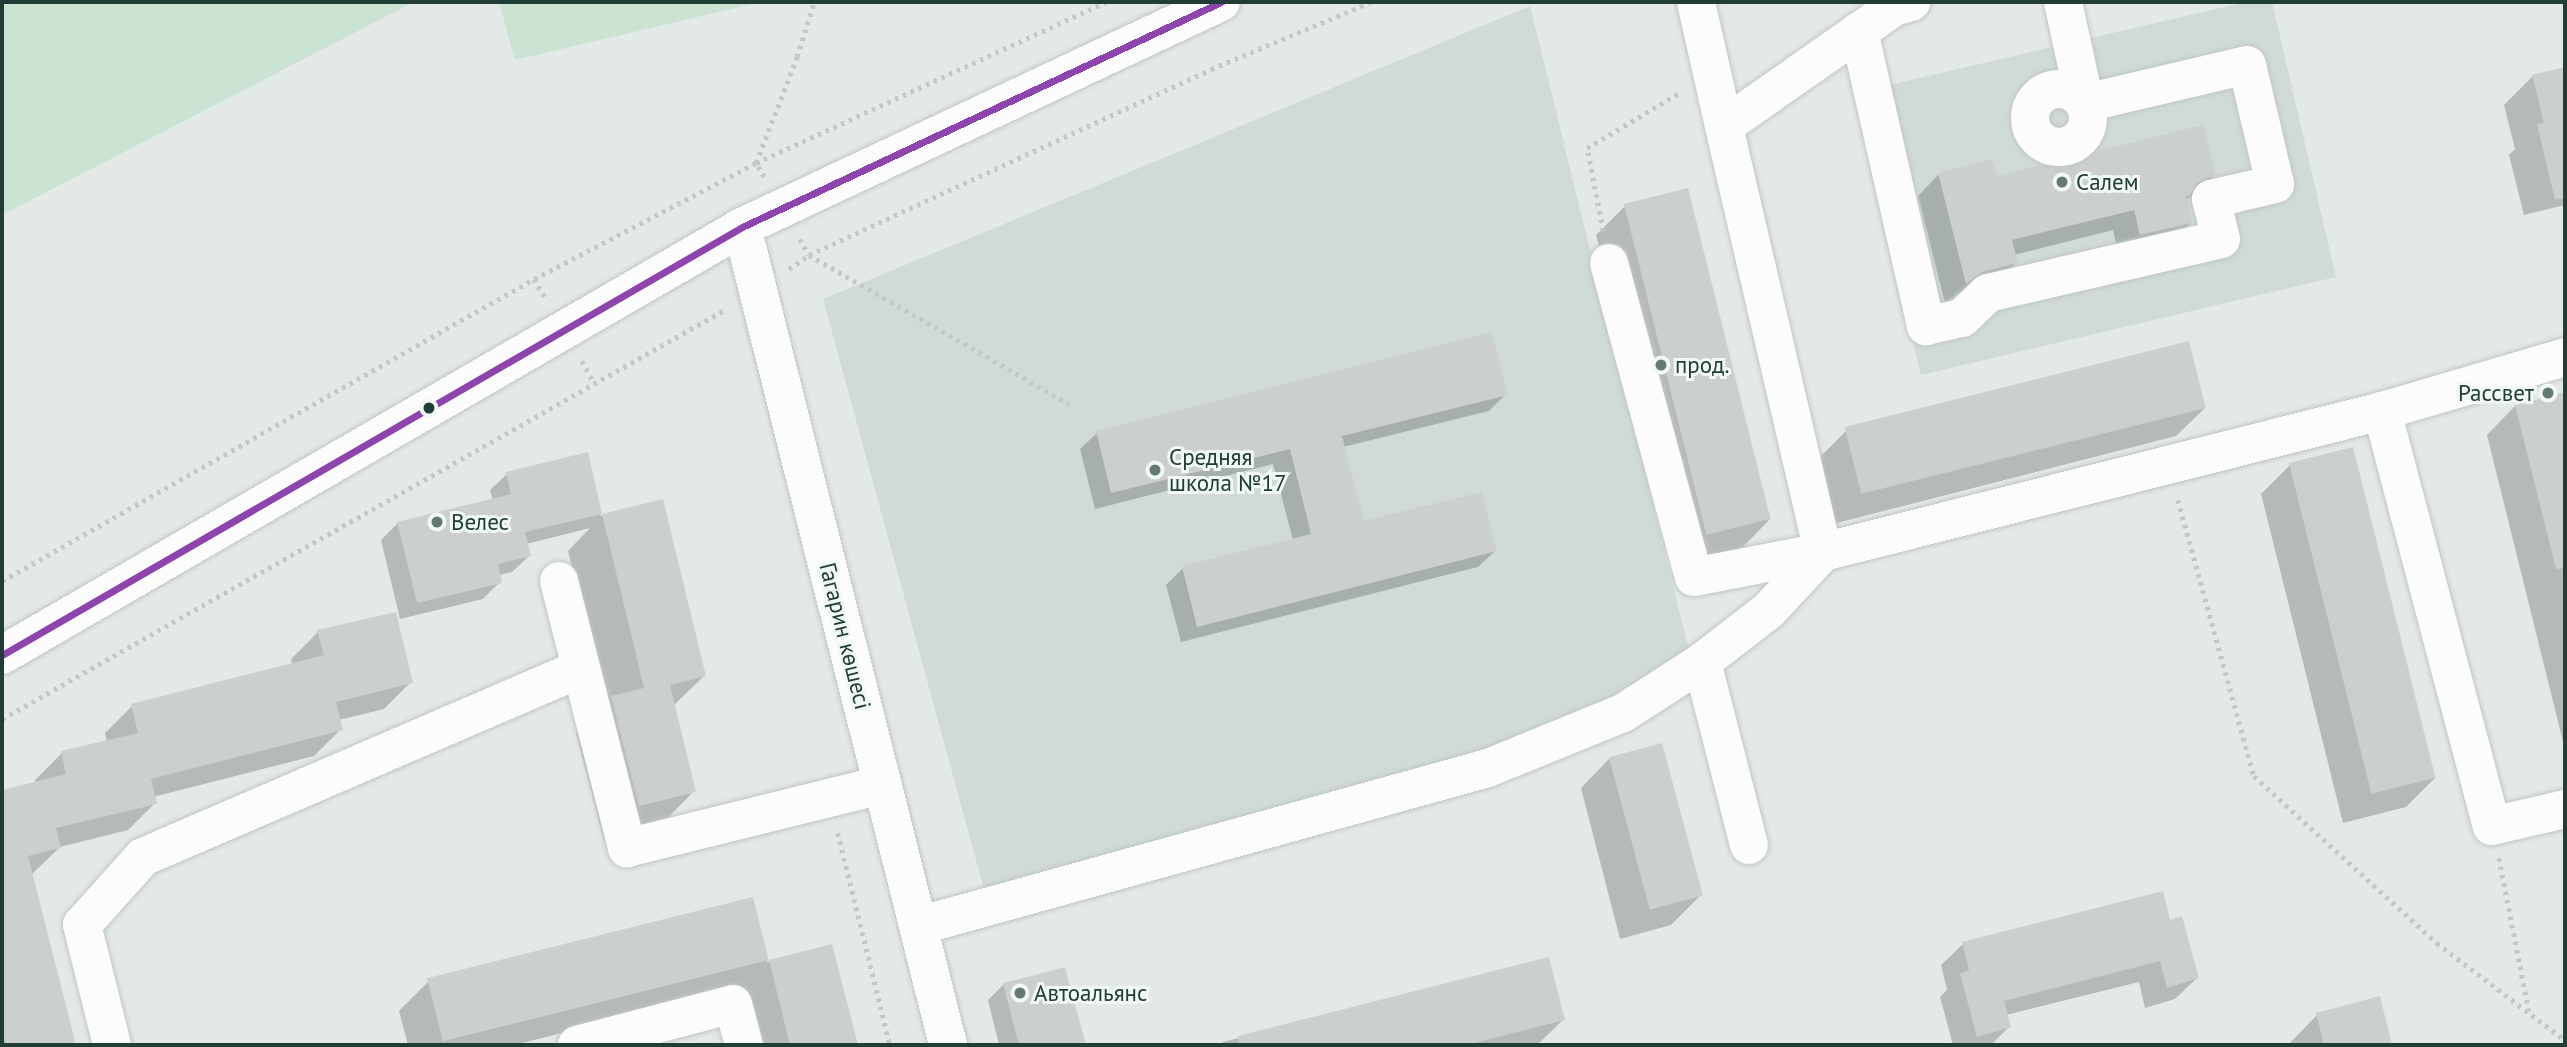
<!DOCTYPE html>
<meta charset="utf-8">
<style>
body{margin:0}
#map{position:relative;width:2567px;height:1047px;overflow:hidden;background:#e3e9e6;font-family:"PT Sans",sans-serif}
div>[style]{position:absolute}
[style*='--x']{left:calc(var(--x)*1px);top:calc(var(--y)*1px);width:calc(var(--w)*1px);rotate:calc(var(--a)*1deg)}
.built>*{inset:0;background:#d1dbd6}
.green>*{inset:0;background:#cbe3d3}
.shadow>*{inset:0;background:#0003}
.building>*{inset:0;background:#cbd0ce;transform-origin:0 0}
.path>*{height:4.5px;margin-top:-2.25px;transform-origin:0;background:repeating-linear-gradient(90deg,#c0c9c6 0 3.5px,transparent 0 8.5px)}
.roads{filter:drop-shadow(0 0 2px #c0c6c3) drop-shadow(0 0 2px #c0c6c3)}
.minor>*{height:38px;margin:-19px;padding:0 19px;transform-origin:19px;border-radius:19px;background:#fbfcfb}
.minor>.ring{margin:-19px;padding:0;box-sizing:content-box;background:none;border:38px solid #fbfcfb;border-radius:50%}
.bus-1>*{height:7px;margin:-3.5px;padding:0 3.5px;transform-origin:3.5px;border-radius:3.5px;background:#8e44ad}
.dots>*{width:19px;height:19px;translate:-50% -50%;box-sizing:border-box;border:4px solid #f1f8f5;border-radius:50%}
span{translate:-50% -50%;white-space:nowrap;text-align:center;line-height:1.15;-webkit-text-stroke:6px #f1f8f5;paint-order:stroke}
.poi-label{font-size:23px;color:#203d36}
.left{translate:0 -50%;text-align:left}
.right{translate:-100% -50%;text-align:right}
.street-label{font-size:23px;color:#203d36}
.frame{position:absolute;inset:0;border:4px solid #203d36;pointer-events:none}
</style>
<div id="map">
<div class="built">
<i style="clip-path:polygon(2246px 2px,2272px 2px,2336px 277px,1921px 375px,1855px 93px)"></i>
<i style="clip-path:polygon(1530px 6px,1689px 651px,1589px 718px,985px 893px,823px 299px)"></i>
</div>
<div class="green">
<i style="clip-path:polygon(2px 2px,414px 2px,2px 215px)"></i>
<i style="clip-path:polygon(499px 2px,761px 2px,515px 60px)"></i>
</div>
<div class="shadow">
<i style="clip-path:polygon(2565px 68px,2565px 205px,2524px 215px,2509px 155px,2515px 149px,2504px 105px,2533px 76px)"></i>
<i style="clip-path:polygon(1939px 174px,1995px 178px,2214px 175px,2193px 196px,2185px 199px,2190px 223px,2169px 244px,2119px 256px,2113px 230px,2014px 255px,2016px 263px,1995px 284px,1959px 293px,1945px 303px,1918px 196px)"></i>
<i style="clip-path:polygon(1625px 206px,1770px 519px,1742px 548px,1680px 563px,1596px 235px)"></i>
<i style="clip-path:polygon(1506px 394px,1489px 411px,1343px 447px,1363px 523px,1495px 551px,1478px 567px,1181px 642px,1166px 585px,1183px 568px,1293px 540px,1273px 464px,1095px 509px,1080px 449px,1097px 433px)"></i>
<i style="clip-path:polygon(2565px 394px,2565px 750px,2487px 435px,2515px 406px)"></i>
<i style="clip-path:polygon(2205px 408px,2176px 436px,1833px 524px,1817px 460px,1846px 431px)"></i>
<i style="clip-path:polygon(586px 454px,601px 516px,662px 501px,704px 676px,673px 706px,694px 791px,659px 827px,604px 840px,576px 733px,605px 704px,568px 551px,590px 528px,526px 544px,529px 556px,512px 572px,499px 575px,500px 582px,483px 599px,400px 619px,381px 540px,398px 523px,493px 501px,490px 490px,507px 474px)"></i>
<i style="clip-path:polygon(2290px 465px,2435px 778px,2406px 807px,2343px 823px,2261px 494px)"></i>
<i style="clip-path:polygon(318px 632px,411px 682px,384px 709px,339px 720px,341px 729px,314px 756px,153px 797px,155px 803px,128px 830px,60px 847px,31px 875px,74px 1045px,2px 1045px,2px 792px,35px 783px,35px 780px,62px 753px,107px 742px,105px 733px,132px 706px,292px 665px,291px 659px)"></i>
<i style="clip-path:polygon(1661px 745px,1700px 896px,1671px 925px,1620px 939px,1581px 788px,1609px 759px)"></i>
<i style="clip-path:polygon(752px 900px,767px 962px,831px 946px,856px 1045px,755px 1045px,740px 988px,514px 1045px,408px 1045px,399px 1011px,428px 982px)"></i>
<i style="clip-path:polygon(2169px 922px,2197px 978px,2175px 999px,2145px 1008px,2139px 982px,2006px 1015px,2009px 1027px,1991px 1045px,1953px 1045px,1940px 997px,1947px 990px,1941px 965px,1963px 944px)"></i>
<i style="clip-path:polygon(1547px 959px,1563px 1020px,1537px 1045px,1220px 1045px,1223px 1042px)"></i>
<i style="clip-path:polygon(1064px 969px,1084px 1045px,999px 1045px,988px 1000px,1004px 984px)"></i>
<i style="clip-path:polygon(2379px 998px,2391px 1045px,2288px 1045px,2317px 1015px)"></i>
</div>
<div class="building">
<i style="clip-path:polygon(2565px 67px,2565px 198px,2555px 200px,2537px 124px,2544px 123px,2532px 75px)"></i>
<i style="clip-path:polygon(2203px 125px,2216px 175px,2197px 183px,2190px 195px,2186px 197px,2192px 223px,2140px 235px,2134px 210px,2012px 240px,2018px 263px,1982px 272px,1966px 284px,1938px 173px,1992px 159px,1997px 176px)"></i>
<i style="left:1688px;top:188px;width:341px;height:66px;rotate:76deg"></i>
<i style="clip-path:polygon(1492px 332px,1508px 395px,1342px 436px,1364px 521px,1482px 492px,1497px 551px,1197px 627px,1182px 566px,1311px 534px,1290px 449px,1111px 493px,1096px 431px)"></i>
<i style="left:2189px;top:341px;width:69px;height:355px;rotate:76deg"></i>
<i style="clip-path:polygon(2565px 392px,2565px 568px,2556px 569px,2515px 405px)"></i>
<i style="left:2353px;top:447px;width:341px;height:66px;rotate:76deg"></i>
<i style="clip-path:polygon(588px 452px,602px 514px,525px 532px,531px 556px,498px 564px,502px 583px,417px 603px,397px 522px,511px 494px,506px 472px)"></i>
<i style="clip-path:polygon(663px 499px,706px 676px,670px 685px,696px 792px,639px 806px,611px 696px,644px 688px,602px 514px)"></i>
<i style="clip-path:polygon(396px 612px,413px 683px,336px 702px,343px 730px,151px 779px,157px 804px,56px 828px,61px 848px,28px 856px,76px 1045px,6px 1045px,2px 1030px,2px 790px,66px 774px,61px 751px,138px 733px,131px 704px,324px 655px,317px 630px)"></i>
<i style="left:1662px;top:743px;width:158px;height:55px;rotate:75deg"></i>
<i style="clip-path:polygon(2163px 891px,2170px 920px,2182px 916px,2199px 978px,2167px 988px,2160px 961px,2004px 1001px,2011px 1027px,1977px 1037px,1960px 974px,1969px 970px,1962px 942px)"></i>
<i style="left:753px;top:897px;width:65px;height:336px;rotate:76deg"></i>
<i style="clip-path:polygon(832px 944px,858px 1045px,790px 1045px,769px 960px)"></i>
<i style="clip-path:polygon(1549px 957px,1565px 1020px,1466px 1045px,1239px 1045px,1238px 1036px)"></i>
<i style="clip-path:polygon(1065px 967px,1086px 1045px,1019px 1045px,1003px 983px)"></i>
<i style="clip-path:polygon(2380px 996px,2392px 1045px,2324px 1045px,2316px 1013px)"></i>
</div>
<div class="path">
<i style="--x:764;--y:177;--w:16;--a:-120"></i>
<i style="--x:756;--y:163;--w:114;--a:-68.9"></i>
<i style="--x:797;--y:57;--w:58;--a:-72.8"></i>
<i style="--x:1603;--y:231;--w:85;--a:-100.9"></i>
<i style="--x:1587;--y:148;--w:109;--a:-30.8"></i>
<i style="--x:800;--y:239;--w:18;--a:61"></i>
<i style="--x:809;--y:255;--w:300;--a:29.8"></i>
<i style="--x:789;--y:269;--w:24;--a:-35"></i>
<i style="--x:809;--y:255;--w:443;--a:-24.8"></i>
<i style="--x:1211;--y:69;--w:173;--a:-22.7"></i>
<i style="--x:534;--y:279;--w:23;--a:59"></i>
<i style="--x:582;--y:361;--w:26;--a:61"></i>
<i style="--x:2178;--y:500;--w:286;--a:74.6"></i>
<i style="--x:2254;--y:776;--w:248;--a:42.4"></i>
<i style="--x:2437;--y:943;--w:161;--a:37.2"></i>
<i style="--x:2;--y:581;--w:612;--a:-29.58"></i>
<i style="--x:534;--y:279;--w:250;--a:-27.6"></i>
<i style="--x:756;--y:163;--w:385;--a:-24.7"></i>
<i style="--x:2;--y:719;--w:832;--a:-29.52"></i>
<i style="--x:838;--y:833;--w:218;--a:76.2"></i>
<i style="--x:2499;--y:858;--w:156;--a:78.9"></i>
</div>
<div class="roads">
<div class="minor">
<i style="--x:1696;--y:2;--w:127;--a:77.3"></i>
<i style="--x:1859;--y:31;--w:303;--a:77.2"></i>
<i style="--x:1926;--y:326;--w:37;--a:-13"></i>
<i style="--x:1962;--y:318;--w:36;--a:-44"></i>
<i style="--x:1988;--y:293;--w:239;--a:-13"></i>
<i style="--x:2221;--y:239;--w:41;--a:-104"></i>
<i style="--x:2211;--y:199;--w:66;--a:-13.2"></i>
<i style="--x:2275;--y:184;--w:122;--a:-103.2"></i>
<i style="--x:2247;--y:65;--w:166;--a:166.8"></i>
<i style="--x:2085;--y:103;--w:103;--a:-102.3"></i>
<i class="ring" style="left:2030px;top:89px;width:20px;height:20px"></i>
<i style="--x:742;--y:227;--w:844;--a:75.86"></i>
<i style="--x:1609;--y:263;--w:325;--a:74.9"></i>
<i style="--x:1694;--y:577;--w:131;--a:-11"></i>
<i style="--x:1823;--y:552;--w:437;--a:-103.1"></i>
<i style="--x:1724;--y:126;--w:208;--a:-35"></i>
<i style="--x:1894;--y:7;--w:18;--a:-16"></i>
<i style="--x:2382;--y:411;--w:191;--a:-16.4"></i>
<i style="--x:559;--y:581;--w:276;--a:75.7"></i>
<i style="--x:627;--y:848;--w:263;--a:-13.9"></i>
<i style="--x:2;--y:655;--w:855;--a:-30.04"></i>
<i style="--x:742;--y:227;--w:529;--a:-25.16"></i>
<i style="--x:1702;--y:662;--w:189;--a:75.6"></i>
<i style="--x:918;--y:926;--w:591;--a:-15.49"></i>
<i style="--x:1488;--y:768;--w:146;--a:-22.2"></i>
<i style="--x:1623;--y:713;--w:94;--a:-32.8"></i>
<i style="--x:1702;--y:662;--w:85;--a:-37.8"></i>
<i style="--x:1769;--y:610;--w:79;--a:-47"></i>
<i style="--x:1823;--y:552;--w:577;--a:-14.16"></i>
<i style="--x:2382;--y:411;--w:429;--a:75.2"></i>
<i style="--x:2492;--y:826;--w:75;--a:-13.1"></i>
<i style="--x:112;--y:1045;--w:124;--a:-104"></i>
<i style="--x:82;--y:925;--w:91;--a:-48.1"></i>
<i style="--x:143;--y:857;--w:476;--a:-23.3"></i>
<i style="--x:577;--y:1045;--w:161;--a:-14.7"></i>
<i style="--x:733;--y:1004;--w:42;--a:75"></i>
</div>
</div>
<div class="bus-1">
<i style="--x:2;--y:655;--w:855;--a:-30.04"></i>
<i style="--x:742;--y:227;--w:529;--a:-25.16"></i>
</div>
<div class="dots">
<i style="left:2062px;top:182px;background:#647974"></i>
<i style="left:1661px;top:365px;background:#647974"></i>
<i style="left:2548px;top:393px;background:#647974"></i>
<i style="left:429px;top:408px;background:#203d36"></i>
<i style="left:1155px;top:470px;background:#647974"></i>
<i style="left:437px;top:522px;background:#647974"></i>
<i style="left:1020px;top:993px;background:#647974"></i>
</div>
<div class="poi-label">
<span class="left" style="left:2076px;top:182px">Салем</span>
<span class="left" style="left:1675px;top:365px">прод.</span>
<span class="right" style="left:2534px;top:393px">Рассвет</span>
<span class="left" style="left:1169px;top:470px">Средняя<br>школа №17</span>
<span class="left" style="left:451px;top:522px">Велес</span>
<span class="left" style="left:1034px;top:993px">Автоальянс</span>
</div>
<div class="street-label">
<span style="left:845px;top:636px;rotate:76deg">Гагарин көшесі</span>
</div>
<div class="frame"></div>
</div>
